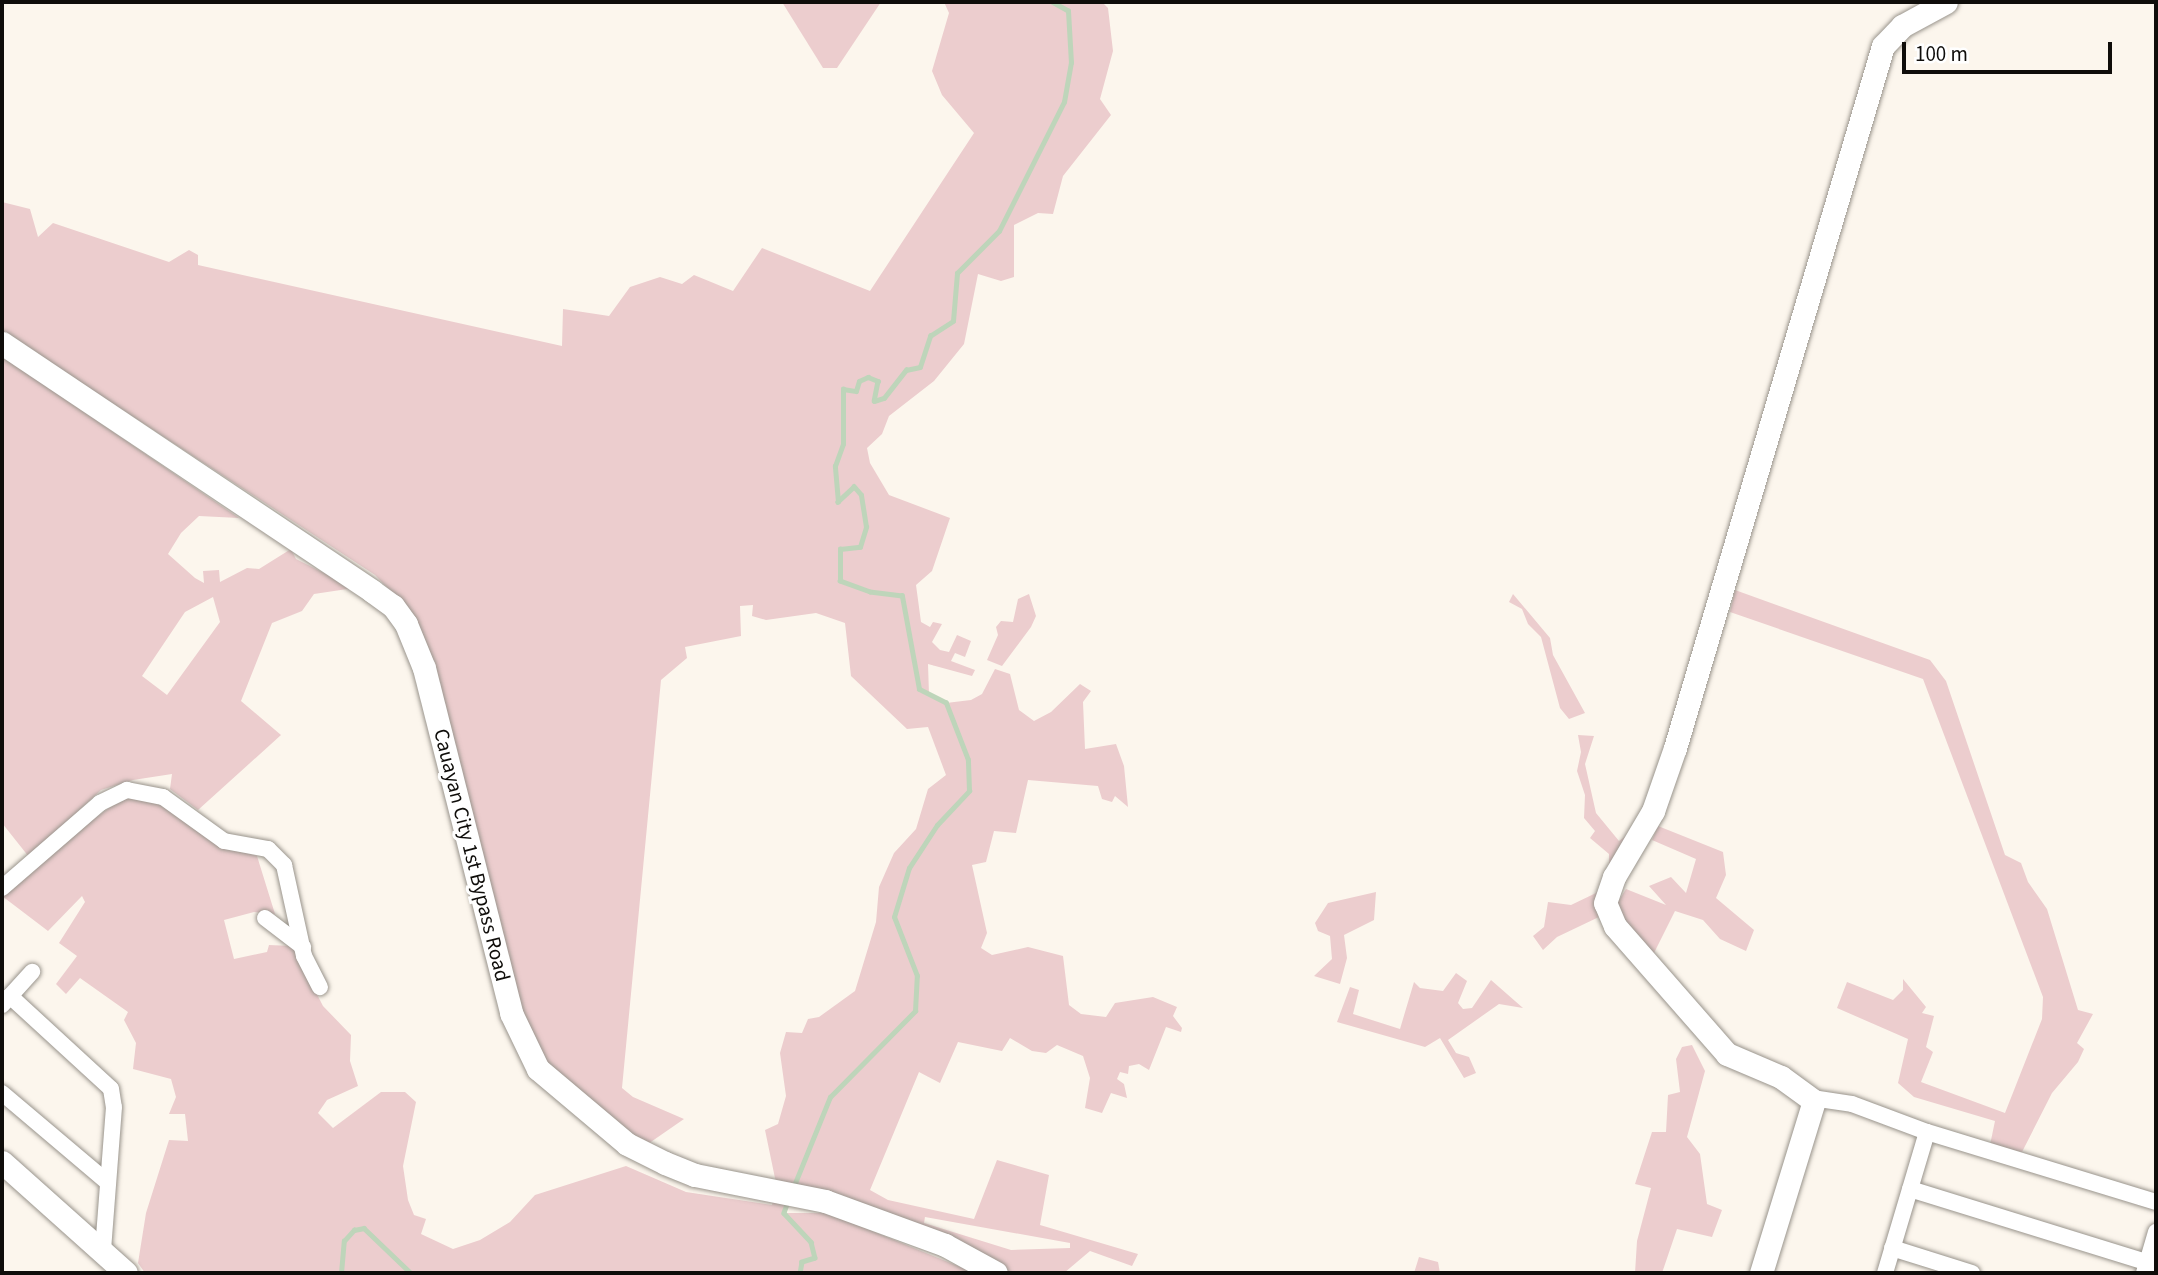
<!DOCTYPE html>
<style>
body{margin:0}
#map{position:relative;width:2158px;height:1275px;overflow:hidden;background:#fcf6ed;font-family:"Source Sans 3",sans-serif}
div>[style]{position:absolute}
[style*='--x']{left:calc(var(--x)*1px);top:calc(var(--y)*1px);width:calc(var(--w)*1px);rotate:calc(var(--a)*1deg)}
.green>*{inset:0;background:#eccdce}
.stream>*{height:4.5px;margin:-2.25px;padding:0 2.25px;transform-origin:2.25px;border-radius:2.25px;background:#bed5ba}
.roads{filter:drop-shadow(0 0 2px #99948c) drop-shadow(0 0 2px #99948c)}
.street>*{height:16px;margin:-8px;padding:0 8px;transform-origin:8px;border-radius:8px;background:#fff}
.secondary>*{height:23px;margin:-11.5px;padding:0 11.5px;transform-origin:11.5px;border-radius:11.5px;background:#fff}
span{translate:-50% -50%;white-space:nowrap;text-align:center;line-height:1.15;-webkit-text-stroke:6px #fff;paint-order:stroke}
.street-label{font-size:21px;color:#0f0d0a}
.frame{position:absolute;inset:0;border:4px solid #0f0d0a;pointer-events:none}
.scale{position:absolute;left:1902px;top:42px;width:210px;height:32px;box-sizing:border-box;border:4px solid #0f0d0a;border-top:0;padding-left:9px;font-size:21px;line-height:24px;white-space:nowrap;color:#0f0d0a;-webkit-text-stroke:5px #fff;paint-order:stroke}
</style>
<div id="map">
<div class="green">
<i style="clip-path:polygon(782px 2px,881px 2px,837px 68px,823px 68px)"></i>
<i style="clip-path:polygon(evenodd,944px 2px,1102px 2px,1108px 8px,1113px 51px,1100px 99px,1111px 115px,1063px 176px,1053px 214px,1038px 213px,1014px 225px,1014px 277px,1001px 281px,978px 274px,964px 344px,934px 381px,889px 416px,882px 434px,867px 448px,870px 463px,889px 495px,950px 518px,932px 571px,916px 585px,921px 622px,930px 627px,933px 622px,942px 624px,932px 642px,940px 650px,949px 652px,957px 635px,971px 641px,965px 657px,955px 653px,951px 661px,975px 670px,972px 676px,928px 664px,929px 694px,946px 703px,971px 700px,982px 694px,995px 669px,1010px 674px,1019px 710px,1034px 721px,1051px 712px,1080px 684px,1091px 691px,1083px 702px,1085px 749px,1116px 744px,1124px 766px,1128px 807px,1115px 796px,1112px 802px,1102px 799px,1098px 786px,1028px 780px,1016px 833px,994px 831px,986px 862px,972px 865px,987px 933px,981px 948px,992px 955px,1028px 947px,1063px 956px,1069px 1005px,1081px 1014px,1106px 1017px,1115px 1003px,1153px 997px,1177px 1007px,1173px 1016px,1182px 1028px,1181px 1032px,1166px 1027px,1149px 1070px,1139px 1064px,1129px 1066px,1128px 1074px,1120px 1072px,1117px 1079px,1124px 1084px,1127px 1098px,1111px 1093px,1102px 1113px,1085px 1108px,1090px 1078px,1083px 1056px,1057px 1045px,1046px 1053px,1032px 1051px,1010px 1038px,1002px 1051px,958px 1042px,940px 1083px,919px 1072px,870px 1190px,888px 1200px,974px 1219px,997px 1160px,1049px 1175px,1040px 1225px,1138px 1254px,1132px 1266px,1090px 1251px,1064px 1273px,1004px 1273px,792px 1191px,784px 1213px,828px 1213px,975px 1273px,145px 1273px,138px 1263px,146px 1213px,169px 1140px,188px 1141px,185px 1114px,169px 1114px,176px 1097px,171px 1079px,133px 1069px,136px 1043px,124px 1020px,128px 1012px,80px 978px,66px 994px,56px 984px,77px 956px,59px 943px,85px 902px,82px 896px,48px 931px,2px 896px,22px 871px,127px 795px,165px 803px,230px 847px,257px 856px,275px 914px,254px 912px,224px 920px,234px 959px,267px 952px,269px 945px,292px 946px,323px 1006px,351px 1035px,350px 1061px,358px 1086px,327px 1100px,318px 1113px,333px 1128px,381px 1092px,405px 1092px,416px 1102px,403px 1166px,408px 1200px,414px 1215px,426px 1219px,421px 1234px,453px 1249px,480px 1240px,510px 1222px,535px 1195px,626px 1166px,686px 1192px,772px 1205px,776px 1183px,765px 1130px,778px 1124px,786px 1096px,780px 1053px,786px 1032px,802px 1033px,808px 1019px,819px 1017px,855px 991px,876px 922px,879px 887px,894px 853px,916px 829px,928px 789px,946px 775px,928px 727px,907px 729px,851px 676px,845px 623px,816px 613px,766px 620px,752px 616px,753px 605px,740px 606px,741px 636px,685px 647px,687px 658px,661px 680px,622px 1088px,633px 1097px,684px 1119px,645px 1146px,551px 1070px,519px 1011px,432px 660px,414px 615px,375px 575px,2px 331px,2px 202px,30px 209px,38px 237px,53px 223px,169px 262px,189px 250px,198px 255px,198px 265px,562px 346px,563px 309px,609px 316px,630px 287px,660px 277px,682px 284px,694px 275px,733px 291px,762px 248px,870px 291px,974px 133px,942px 95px,932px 71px,949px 13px,944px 2px,925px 1217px,1070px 1243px,1070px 1248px,1011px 1250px,924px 1223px,925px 1217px)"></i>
<i style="clip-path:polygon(evenodd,2px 356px,239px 518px,199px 516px,181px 533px,168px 554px,195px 578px,204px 583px,203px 571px,219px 570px,220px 582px,247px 568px,259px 569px,291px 549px,296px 559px,354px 588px,314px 594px,302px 611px,272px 623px,241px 701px,281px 735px,198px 810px,170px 789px,172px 774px,133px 780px,101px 790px,29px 857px,2px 823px,2px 356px,213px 597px,220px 622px,167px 695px,142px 676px,185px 612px,213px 597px)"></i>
<i style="clip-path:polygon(1735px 590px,1930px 660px,1946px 681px,2005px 855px,2021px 863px,2028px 882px,2047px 909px,2078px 1010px,2093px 1014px,2077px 1043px,2084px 1049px,2078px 1062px,2052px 1093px,2022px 1152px,1990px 1145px,1995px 1121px,1914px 1097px,1898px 1083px,1908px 1039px,1837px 1008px,1847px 982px,1893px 1000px,1903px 990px,1903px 979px,1926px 1007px,1922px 1013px,1934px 1016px,1926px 1047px,1933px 1052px,1921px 1082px,2005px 1113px,2042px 1019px,2043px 997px,1923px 679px,1730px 612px)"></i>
<i style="clip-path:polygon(1029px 594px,1036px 616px,1031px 627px,1002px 666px,987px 660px,998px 635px,996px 627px,1001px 621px,1013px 622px,1018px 599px)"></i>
<i style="clip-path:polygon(1513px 594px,1550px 638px,1553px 655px,1585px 713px,1569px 719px,1560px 708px,1541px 637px,1528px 624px,1522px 609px,1509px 602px)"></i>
<i style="clip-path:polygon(1578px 735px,1594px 736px,1585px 764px,1596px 813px,1619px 841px,1643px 823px,1601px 916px,1557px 937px,1543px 950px,1533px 936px,1544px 927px,1548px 902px,1571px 905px,1596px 893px,1609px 873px,1609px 854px,1590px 838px,1595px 831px,1584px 818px,1585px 795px,1577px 771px,1581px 752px)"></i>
<i style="clip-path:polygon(1658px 826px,1723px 852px,1726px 875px,1716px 898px,1754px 930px,1746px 951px,1720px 939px,1703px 920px,1675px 911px,1652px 957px,1613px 910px,1626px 889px,1666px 905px,1649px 886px,1671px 877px,1686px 893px,1696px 859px,1652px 840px)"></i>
<i style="clip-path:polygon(1376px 892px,1374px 920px,1344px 935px,1347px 958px,1340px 984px,1314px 976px,1332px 959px,1330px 936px,1318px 931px,1315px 923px,1328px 903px)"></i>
<i style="clip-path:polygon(1456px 973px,1467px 981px,1458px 1003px,1463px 1009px,1472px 1008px,1491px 980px,1523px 1008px,1499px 1004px,1448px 1040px,1456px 1053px,1469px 1057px,1476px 1073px,1464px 1078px,1440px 1038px,1425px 1047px,1337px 1022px,1350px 987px,1359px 990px,1353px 1014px,1400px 1029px,1414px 982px,1420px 988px,1443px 991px)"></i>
<i style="clip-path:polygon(1692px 1045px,1705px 1071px,1687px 1137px,1700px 1154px,1707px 1204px,1722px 1210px,1712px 1237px,1677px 1229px,1662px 1273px,1635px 1273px,1637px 1241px,1651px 1188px,1635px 1184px,1652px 1132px,1666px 1132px,1668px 1095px,1680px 1092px,1676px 1059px,1682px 1047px)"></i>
<i style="clip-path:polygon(1419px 1257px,1438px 1262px,1440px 1273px,1414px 1273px)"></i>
</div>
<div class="stream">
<i style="--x:793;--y:1188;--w:98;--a:-67.9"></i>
<i style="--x:830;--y:1097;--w:121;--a:-45.3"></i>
<i style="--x:915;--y:1011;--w:35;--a:-87"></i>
<i style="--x:917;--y:976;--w:63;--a:-111.3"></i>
<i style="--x:894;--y:917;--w:51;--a:-73"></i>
<i style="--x:909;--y:868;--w:51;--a:-56.9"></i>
<i style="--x:937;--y:825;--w:47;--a:-46.7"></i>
<i style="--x:969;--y:791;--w:31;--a:-92"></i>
<i style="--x:968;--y:760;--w:61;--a:-111.1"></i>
<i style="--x:946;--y:703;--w:30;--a:-153"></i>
<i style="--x:919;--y:689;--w:95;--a:-100.4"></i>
<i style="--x:902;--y:596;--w:32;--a:-173"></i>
<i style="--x:870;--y:592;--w:32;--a:-160"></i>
<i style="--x:840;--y:581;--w:32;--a:-90"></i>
<i style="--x:840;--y:549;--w:20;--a:-6"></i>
<i style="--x:860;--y:547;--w:21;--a:-73"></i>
<i style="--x:866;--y:527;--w:32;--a:-99"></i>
<i style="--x:861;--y:495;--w:11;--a:-131"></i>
<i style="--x:854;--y:487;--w:22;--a:137"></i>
<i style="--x:838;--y:502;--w:36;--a:-95"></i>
<i style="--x:835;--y:466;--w:23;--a:-70"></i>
<i style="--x:843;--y:444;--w:55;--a:-90"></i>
<i style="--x:843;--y:389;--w:13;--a:9"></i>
<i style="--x:856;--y:391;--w:10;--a:-73"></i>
<i style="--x:859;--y:381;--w:10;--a:-24"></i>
<i style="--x:868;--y:377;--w:11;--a:22"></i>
<i style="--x:878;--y:381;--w:20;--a:101"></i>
<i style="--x:874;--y:401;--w:10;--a:-17"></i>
<i style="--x:884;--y:398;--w:36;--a:-52"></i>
<i style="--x:906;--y:370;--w:14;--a:-12"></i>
<i style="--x:920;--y:367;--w:33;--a:-72"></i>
<i style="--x:930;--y:336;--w:27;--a:-33"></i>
<i style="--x:953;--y:321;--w:48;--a:-85.2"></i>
<i style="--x:957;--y:273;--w:59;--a:-45"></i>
<i style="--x:999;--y:231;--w:144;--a:-63.3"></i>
<i style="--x:1064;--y:102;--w:40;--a:-80"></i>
<i style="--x:1071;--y:63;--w:52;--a:-93.3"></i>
<i style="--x:1068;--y:11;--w:18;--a:-151"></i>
<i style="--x:789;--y:1199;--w:15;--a:110"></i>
<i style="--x:784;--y:1213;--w:40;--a:47"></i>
<i style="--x:811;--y:1242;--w:16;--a:76"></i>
<i style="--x:815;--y:1258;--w:14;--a:163"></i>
<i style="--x:802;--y:1262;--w:11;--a:100"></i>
<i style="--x:341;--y:1273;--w:32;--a:-85"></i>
<i style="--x:344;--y:1241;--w:15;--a:-48"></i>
<i style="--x:354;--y:1230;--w:10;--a:-11"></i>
<i style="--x:364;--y:1228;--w:65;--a:43.8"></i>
</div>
<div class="roads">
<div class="street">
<i style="--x:2;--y:888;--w:130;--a:-40.9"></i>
<i style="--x:100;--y:803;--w:30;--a:-26"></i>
<i style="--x:127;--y:790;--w:37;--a:11"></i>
<i style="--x:163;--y:797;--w:75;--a:35.8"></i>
<i style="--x:224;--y:841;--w:45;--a:10.3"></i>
<i style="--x:268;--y:849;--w:23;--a:45"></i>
<i style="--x:284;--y:865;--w:93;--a:77.6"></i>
<i style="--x:304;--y:956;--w:35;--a:63"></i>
<i style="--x:265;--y:918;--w:48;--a:37.3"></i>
<i style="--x:10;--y:996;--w:137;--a:42.6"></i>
<i style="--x:111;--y:1089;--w:18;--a:81"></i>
<i style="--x:114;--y:1107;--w:143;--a:94.4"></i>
<i style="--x:2;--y:1005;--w:45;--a:-47.7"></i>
<i style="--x:2;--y:1093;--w:136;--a:40.2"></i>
<i style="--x:1812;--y:1098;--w:40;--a:8.5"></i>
<i style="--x:1852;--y:1104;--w:80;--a:20.5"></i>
<i style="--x:1927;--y:1132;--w:239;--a:17"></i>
<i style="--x:1910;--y:1189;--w:257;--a:17.2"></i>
<i style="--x:1892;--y:1248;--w:84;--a:17.4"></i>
<i style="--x:1885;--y:1273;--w:147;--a:-73.4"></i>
<i style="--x:2144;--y:1273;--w:43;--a:-73.7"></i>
</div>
<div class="secondary">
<i style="--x:2;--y:343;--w:445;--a:33.8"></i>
<i style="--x:372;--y:591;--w:26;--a:36"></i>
<i style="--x:393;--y:606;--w:22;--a:54"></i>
<i style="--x:406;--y:624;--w:48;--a:67.8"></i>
<i style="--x:424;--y:668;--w:356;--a:75.8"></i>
<i style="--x:511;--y:1013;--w:62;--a:64.3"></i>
<i style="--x:538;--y:1069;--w:116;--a:40.1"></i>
<i style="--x:627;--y:1144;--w:42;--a:26.6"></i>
<i style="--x:665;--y:1163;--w:32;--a:22"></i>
<i style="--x:695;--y:1175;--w:133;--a:11.3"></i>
<i style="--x:825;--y:1201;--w:128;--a:20.1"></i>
<i style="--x:945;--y:1245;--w:58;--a:28.8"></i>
<i style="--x:2;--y:1162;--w:166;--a:41.8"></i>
<i style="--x:1761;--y:1273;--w:180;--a:-72.9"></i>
<i style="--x:1814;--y:1101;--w:41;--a:-144"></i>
<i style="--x:1781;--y:1077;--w:59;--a:-156.9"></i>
<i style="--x:1727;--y:1054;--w:170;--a:-131.2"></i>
<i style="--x:1615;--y:926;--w:25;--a:-113"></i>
<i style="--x:1605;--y:903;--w:28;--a:-71"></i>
<i style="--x:1614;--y:877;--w:77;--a:-59.4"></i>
<i style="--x:1653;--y:811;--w:67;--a:-70.8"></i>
<i style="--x:1675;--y:748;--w:732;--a:-73.5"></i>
<i style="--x:1883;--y:46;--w:28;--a:-46"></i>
<i style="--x:1902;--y:26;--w:50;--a:-28.6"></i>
</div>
</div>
<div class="street-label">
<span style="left:472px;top:855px;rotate:76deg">Cauayan City 1st Bypass Road</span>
</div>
<div class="frame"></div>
<div class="scale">100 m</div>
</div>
